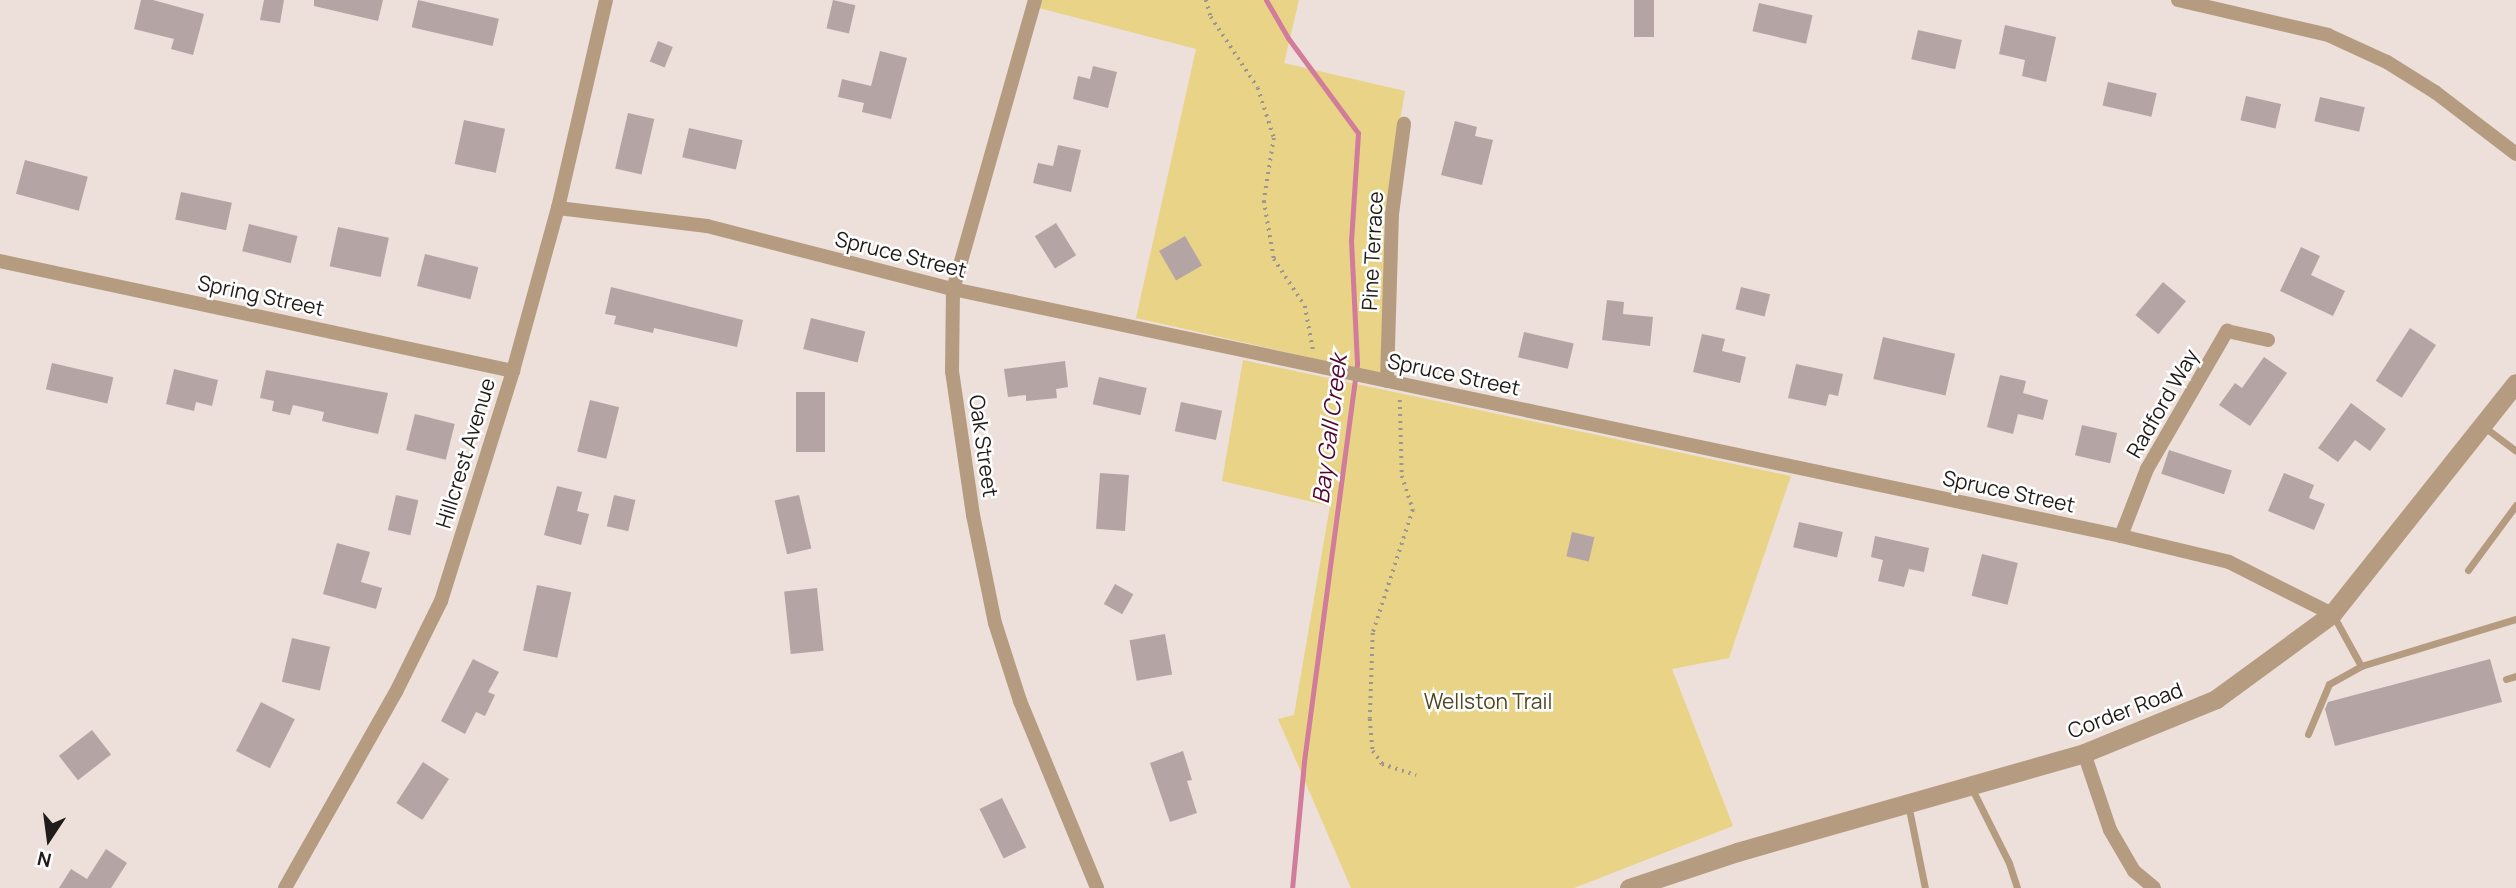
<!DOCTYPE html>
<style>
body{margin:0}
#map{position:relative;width:2516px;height:888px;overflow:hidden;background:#eddfd9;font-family:Manrope,sans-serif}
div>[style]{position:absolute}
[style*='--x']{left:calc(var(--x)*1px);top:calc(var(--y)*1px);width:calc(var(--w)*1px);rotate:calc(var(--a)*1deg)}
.green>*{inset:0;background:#e8d386}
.stream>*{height:5px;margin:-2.5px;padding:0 2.5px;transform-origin:2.5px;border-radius:2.5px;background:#d17c9a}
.building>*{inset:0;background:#b4a5a4;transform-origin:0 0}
.path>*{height:3.5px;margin-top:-1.75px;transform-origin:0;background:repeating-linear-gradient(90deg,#9f9590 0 2px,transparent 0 7px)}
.service>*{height:7px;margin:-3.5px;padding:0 3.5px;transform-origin:3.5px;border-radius:3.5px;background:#b59c80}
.minor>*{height:14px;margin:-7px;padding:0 7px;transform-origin:7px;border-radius:7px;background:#b59c80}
.tertiary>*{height:19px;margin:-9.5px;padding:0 9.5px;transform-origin:9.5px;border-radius:9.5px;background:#b59c80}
span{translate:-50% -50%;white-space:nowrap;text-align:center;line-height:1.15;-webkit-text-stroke:5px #fff;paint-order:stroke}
.street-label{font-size:21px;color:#201c19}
.park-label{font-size:21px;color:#504722}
.water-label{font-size:23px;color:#53052c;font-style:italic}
.north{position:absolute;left:14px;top:804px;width:70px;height:70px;-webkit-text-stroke:5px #fff;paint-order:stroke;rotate:193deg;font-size:19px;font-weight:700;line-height:28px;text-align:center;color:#201c19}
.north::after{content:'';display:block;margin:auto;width:24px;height:32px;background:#201c19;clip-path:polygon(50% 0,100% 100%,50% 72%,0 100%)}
</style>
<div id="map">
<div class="green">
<i style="clip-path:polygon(1042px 0,1299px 0,1284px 63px,1405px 91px,1384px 218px,1383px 374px,1136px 318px,1196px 49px,1039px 8px)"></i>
<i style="clip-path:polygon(1243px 360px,1791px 476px,1729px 658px,1672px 669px,1733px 826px,1574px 888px,1351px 888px,1278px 719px,1294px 715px,1330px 506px,1222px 481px)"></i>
</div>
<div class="stream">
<i style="--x:1266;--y:0;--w:44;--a:59.9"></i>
<i style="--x:1288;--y:38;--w:118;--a:53.6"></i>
<i style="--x:1358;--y:133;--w:107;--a:93.7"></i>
<i style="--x:1351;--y:240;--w:124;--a:87.2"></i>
<i style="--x:1357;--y:364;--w:402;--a:97.6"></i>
<i style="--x:1304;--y:762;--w:127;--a:95.4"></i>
</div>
<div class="building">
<i style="clip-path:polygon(141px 0,153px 0,204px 14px,193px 55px,171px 49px,174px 39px,134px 29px)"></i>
<i style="clip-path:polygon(264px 0,284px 0,280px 23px,260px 20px)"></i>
<i style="clip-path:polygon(314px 0,383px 0,378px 21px,314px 6px)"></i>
<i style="left:418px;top:0;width:83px;height:28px;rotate:13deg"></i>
<i style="left:833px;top:0;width:23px;height:29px;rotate:13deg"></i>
<i style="left:1634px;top:0;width:20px;height:37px"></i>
<i style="left:1759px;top:3px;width:55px;height:29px;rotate:13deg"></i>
<i style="clip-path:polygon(2005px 25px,2056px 37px,2046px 82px,2022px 76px,2025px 60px,1999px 54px)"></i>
<i style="left:1918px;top:30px;width:45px;height:30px;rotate:13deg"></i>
<i style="left:658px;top:41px;width:16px;height:22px;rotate:22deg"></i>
<i style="clip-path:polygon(880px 51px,907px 58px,891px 119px,862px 112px,864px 103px,838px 97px,842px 79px,871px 86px)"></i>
<i style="clip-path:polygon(1093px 66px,1117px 72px,1108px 108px,1073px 99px,1078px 76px,1090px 79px)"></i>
<i style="left:2108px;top:82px;width:50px;height:24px;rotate:13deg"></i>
<i style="left:2246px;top:96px;width:36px;height:25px;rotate:13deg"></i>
<i style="left:2320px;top:97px;width:46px;height:25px;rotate:13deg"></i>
<i style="left:628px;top:113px;width:27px;height:57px;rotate:13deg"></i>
<i style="left:464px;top:120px;width:42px;height:45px;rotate:12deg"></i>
<i style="clip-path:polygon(1455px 121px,1477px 127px,1475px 136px,1493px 140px,1482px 185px,1441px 175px)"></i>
<i style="left:689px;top:128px;width:55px;height:30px;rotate:13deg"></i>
<i style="clip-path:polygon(1058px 145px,1081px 150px,1071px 192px,1033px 183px,1038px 163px,1053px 166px)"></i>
<i style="left:25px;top:160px;width:65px;height:35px;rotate:15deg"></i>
<i style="left:181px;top:192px;width:52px;height:28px;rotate:12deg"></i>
<i style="left:1056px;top:223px;width:38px;height:25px;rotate:58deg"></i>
<i style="left:249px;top:224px;width:50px;height:28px;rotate:14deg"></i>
<i style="left:338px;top:227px;width:52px;height:40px;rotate:12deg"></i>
<i style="left:1185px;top:236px;width:34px;height:30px;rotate:60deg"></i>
<i style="clip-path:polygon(2301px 247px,2320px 256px,2311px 275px,2345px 291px,2333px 316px,2280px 291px)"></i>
<i style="left:425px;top:254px;width:55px;height:33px;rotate:14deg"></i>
<i style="left:2163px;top:282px;width:30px;height:43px;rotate:40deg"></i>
<i style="clip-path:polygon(611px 287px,743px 320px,737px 347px,654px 328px,653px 333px,614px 324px,616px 316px,605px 314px)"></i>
<i style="left:1741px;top:287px;width:30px;height:23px;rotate:14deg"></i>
<i style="clip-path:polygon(1607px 300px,1624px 302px,1623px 314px,1653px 317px,1650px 346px,1602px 340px)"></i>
<i style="left:811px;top:318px;width:56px;height:32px;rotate:14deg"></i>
<i style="left:2410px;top:328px;width:31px;height:63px;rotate:33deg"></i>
<i style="left:1524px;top:332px;width:51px;height:26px;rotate:13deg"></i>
<i style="clip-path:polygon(1702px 334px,1725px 339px,1722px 351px,1746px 357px,1740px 383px,1693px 372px)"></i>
<i style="left:1883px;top:337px;width:74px;height:43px;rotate:13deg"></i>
<i style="clip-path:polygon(2264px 357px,2287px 373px,2250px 426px,2219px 405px,2235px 383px,2242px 388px)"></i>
<i style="clip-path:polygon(1065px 361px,1068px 387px,1056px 389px,1057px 398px,1026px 401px,1026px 395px,1008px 397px,1004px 369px)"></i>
<i style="left:52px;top:363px;width:63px;height:27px;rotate:13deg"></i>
<i style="clip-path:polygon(1796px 364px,1843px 374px,1838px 396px,1829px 394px,1826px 406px,1788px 398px)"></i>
<i style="clip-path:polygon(174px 369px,218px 380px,212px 406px,196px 402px,194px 411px,166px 404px)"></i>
<i style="clip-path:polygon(266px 370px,388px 393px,378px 434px,322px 421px,324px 412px,293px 405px,290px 415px,272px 411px,274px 401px,260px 398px)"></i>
<i style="clip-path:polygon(2000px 375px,2026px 381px,2023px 393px,2048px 400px,2043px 420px,2018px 414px,2013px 434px,1987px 427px)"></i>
<i style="left:1099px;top:377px;width:49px;height:28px;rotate:13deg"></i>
<i style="left:796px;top:392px;width:29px;height:60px"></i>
<i style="left:590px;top:400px;width:30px;height:53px;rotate:14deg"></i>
<i style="left:1181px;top:402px;width:42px;height:30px;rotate:12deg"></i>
<i style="clip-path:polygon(2351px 403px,2386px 429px,2370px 451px,2355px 440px,2338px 462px,2318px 448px)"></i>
<i style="left:415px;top:414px;width:41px;height:37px;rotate:14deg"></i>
<i style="left:2082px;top:425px;width:36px;height:31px;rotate:13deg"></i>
<i style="left:2169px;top:450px;width:66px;height:25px;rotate:18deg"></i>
<i style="left:1100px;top:473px;width:29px;height:56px;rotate:4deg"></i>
<i style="clip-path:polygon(2284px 473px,2314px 485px,2309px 498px,2325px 504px,2314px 530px,2268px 511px)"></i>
<i style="clip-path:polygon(557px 486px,582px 492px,577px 511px,589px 514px,581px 545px,544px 535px)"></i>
<i style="left:396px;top:495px;width:23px;height:36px;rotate:13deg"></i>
<i style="left:614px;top:495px;width:22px;height:32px;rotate:13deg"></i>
<i style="left:799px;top:495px;width:55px;height:25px;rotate:77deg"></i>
<i style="left:1799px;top:522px;width:45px;height:26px;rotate:13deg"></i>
<i style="left:1572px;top:532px;width:23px;height:25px;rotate:13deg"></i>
<i style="clip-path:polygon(1875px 536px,1929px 548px,1924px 572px,1909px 569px,1904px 587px,1878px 581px,1883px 560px,1871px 557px)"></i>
<i style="clip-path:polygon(337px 543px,370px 552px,361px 582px,382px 588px,376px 609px,323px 594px)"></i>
<i style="left:1982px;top:554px;width:37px;height:43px;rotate:14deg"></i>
<i style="left:1115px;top:584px;width:21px;height:23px;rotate:29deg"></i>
<i style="left:537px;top:585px;width:35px;height:67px;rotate:12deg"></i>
<i style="left:817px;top:588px;width:63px;height:33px;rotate:84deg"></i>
<i style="left:1165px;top:634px;width:41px;height:36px;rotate:80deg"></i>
<i style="left:292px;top:638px;width:39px;height:45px;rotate:13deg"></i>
<i style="clip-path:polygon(473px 659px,499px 672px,488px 692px,495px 695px,485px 716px,476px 712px,465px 734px,441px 721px)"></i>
<i style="clip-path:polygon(2490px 659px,2502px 702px,2335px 746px,2325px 709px,2328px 702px)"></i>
<i style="left:261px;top:702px;width:38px;height:55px;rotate:27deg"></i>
<i style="left:92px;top:730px;width:31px;height:42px;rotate:52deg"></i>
<i style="clip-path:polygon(1183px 751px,1192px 780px,1187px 781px,1197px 813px,1170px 822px,1150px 763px)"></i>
<i style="left:423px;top:762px;width:31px;height:49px;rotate:33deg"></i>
<i style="left:1002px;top:798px;width:55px;height:25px;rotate:64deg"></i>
<i style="clip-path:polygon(106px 849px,127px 863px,111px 888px,59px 888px,71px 869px,87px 879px)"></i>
</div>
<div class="path">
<i style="--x:1206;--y:0;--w:18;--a:74"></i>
<i style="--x:1211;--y:17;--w:85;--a:56.5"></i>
<i style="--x:1258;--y:88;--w:52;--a:72.3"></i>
<i style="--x:1274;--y:138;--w:64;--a:99"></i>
<i style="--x:1264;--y:201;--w:59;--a:80.2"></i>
<i style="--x:1274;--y:259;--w:56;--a:56.6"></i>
<i style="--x:1305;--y:306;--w:44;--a:79.5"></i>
<i style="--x:1400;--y:400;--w:76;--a:88.5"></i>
<i style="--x:1402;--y:476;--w:36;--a:72"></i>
<i style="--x:1413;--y:510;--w:129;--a:108"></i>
<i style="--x:1373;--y:633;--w:86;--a:92"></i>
<i style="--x:1370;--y:719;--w:32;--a:85"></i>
<i style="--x:1373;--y:751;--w:16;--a:55"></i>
<i style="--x:1382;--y:764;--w:36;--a:18"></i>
</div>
<div class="service">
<i style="--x:2483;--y:426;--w:41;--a:37.1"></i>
<i style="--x:2468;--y:570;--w:81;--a:-53.6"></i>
<i style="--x:2361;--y:666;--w:162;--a:-16.9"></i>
<i style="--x:2506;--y:679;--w:10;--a:-17"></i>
<i style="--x:2308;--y:734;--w:54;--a:-67.2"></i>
<i style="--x:2329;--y:684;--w:37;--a:-29"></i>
<i style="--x:2361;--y:666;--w:58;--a:-118.8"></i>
<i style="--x:1971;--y:787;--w:85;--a:63.4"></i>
<i style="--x:2009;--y:863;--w:26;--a:72"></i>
<i style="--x:1908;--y:804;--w:86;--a:78.6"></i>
</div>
<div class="minor">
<i style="--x:1035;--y:0;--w:300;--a:105.8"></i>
<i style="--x:953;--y:289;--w:82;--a:90.7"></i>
<i style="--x:952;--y:371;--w:146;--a:81.7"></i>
<i style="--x:973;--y:515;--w:110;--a:78.5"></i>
<i style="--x:995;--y:623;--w:82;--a:72.2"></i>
<i style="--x:1020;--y:701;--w:202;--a:67.6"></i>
<i style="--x:2178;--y:0;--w:154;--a:13.1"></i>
<i style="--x:2328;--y:35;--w:65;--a:24.6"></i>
<i style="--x:2387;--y:62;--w:57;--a:32"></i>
<i style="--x:2435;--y:92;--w:102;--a:37.4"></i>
<i style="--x:558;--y:208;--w:150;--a:6.9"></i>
<i style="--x:707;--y:226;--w:254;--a:14.4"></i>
<i style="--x:953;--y:289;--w:1194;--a:11.94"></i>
<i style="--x:2121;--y:536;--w:111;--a:13.5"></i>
<i style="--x:2229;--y:562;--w:115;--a:26.8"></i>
<i style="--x:0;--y:261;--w:525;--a:12.1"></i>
<i style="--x:1387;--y:381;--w:167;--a:-88.3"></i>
<i style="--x:1392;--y:214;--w:91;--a:-82.4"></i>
<i style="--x:2121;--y:536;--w:72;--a:-68.8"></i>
<i style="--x:2147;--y:469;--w:160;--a:-59.9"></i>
<i style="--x:2227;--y:331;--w:42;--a:12.4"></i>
<i style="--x:2084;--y:753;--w:81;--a:71.3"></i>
<i style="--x:2110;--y:830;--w:48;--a:59.7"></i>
<i style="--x:2134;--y:871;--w:26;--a:40"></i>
<i style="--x:285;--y:888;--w:225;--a:-60.5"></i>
<i style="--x:396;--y:692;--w:102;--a:-63.7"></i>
<i style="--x:441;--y:601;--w:241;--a:-72.6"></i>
<i style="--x:513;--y:371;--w:169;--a:-74.6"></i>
<i style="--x:558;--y:208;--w:213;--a:-77"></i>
</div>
<div class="tertiary">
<i style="--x:1629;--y:888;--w:114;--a:-18.4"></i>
<i style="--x:1737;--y:852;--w:361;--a:-15.9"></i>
<i style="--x:2084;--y:753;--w:143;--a:-22.2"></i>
<i style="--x:2216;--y:699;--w:144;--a:-36.2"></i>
<i style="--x:2332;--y:614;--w:295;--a:-51.5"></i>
</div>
<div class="street-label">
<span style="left:1372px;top:251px;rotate:-87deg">Pine Terrace</span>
<span style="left:901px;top:254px;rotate:14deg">Spruce Street</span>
<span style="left:261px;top:295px;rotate:12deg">Spring Street</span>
<span style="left:1454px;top:374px;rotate:12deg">Spruce Street</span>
<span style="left:2162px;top:403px;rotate:-60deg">Radford Way</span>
<span style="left:984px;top:446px;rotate:82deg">Oak Street</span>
<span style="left:465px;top:453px;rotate:-73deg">Hillcrest Avenue</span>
<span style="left:2009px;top:491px;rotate:12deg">Spruce Street</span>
<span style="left:2125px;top:710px;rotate:-21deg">Corder Road</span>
</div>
<div class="park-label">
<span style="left:1488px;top:701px">Wellston Trail</span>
</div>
<div class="water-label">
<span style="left:1329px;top:429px;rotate:-83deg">Bay Gall Creek</span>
</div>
<div class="north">N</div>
</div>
